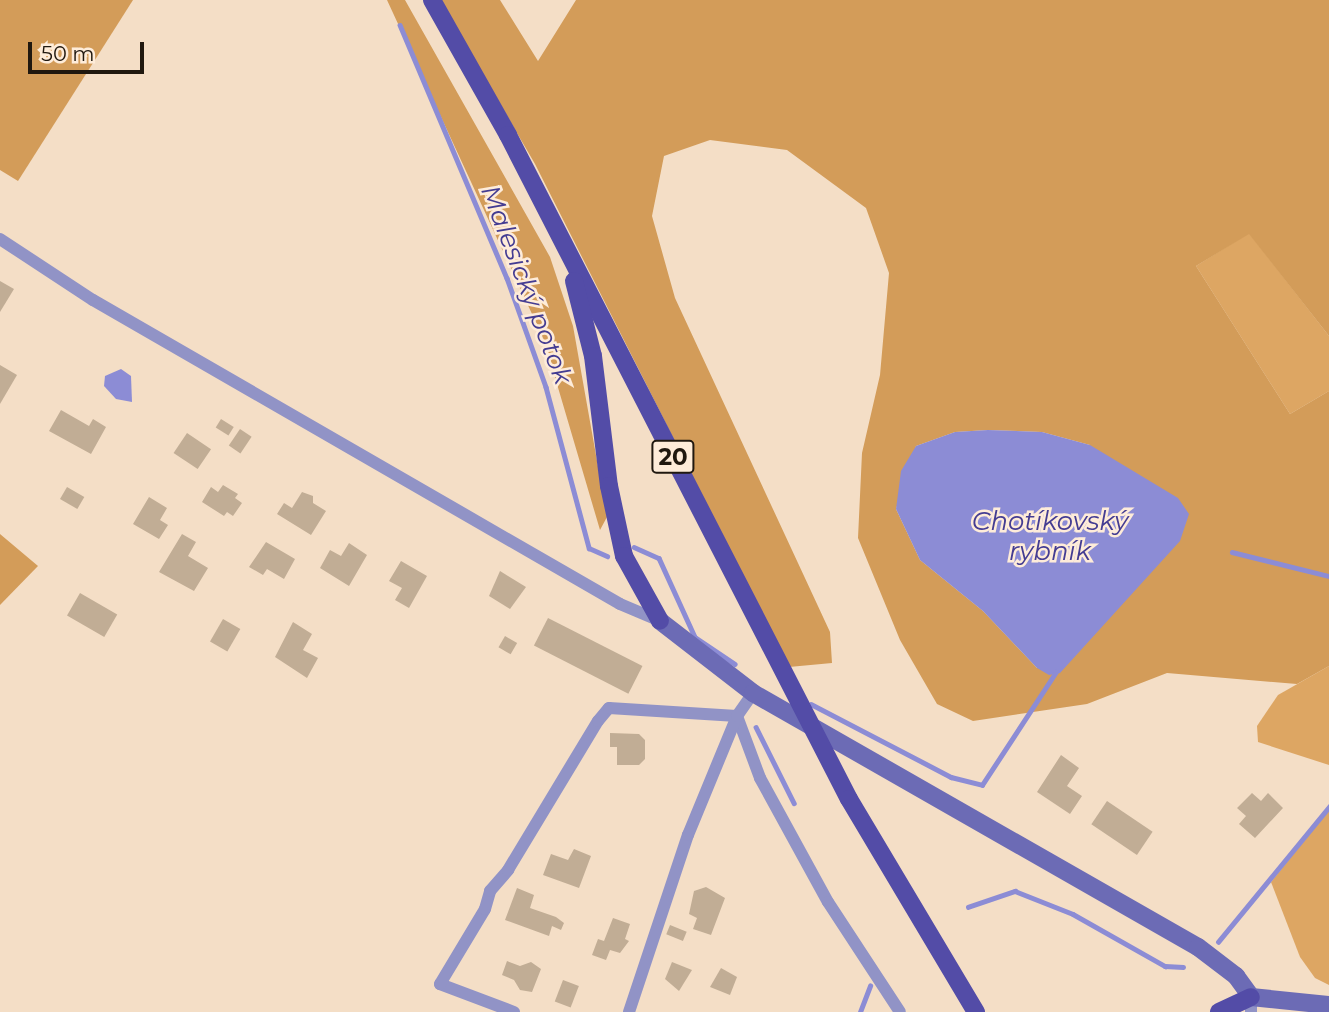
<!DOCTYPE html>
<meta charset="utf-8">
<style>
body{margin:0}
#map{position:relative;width:1329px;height:1012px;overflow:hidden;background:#f4dec6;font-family:Montserrat,sans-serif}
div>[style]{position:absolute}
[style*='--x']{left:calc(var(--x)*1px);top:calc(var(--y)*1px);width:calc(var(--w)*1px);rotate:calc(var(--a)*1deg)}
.green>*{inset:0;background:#dda663}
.forest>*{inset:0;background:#d39c59}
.water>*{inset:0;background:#8c8cd5}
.stream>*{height:4.5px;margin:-2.25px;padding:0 2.25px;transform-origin:2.25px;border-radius:2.25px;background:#8c8cd5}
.building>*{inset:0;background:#c1ad95;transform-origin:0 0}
.street>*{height:12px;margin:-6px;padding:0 6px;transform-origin:6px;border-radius:6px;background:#9193c6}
.secondary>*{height:18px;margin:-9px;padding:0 9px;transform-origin:9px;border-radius:9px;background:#6c6bb5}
.primary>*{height:18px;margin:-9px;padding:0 9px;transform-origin:9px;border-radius:9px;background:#534ca7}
span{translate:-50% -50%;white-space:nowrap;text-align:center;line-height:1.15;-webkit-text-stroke:5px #feecd9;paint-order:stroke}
.shield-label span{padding:2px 5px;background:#feecd9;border:2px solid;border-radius:5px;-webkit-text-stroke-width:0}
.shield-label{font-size:23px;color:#20180f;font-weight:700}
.water-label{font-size:26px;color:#443c92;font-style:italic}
.scale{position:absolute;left:28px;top:42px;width:116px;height:32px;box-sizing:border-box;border:4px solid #20180f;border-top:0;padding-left:9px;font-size:21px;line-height:24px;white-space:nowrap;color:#20180f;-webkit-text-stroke:5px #feecd9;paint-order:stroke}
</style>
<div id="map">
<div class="green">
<i style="clip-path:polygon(1249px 233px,1329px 336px,1329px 391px,1290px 414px,1196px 266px)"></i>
<i style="clip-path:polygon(1329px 666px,1329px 765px,1258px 742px,1257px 726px,1278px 695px)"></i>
<i style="clip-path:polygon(1329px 810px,1329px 985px,1315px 978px,1300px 957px,1271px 882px)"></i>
</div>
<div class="forest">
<i style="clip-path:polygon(0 0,133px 0,18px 181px,0 170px)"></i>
<i style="clip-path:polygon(387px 0,405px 0,550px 257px,573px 326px,607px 517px,600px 530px,544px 340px)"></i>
<i style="clip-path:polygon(evenodd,440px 0,500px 0,538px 61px,576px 0,1329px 0,1329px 336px,1249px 234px,1196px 266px,1290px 414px,1329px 391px,1329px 666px,1297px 684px,1167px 673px,1087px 704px,973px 721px,937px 704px,900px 640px,858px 538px,862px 453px,880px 375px,889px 273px,866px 208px,787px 150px,710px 140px,664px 156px,652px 216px,675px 298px,830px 632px,832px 663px,789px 667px,535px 164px,440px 0,988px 430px,1042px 432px,1090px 445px,1037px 668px,983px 611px,920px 560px,896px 509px,916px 446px,955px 432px,988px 430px)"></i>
<i style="clip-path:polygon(0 534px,38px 566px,0 605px)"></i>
</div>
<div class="water">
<i style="clip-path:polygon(121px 369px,131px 376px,132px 402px,116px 399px,104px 386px,105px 376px)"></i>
<i style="clip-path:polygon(988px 430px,1042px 432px,1090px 445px,1178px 498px,1189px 514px,1180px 541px,1060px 673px,1049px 675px,1037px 668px,983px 611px,920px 560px,896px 509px,901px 471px,916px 446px,955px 432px)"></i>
</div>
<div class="stream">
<i style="--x:400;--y:25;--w:275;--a:67.1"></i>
<i style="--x:507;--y:278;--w:116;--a:70.3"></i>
<i style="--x:546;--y:387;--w:167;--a:75"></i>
<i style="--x:589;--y:548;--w:20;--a:24"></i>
<i style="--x:634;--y:547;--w:27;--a:24"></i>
<i style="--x:659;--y:558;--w:87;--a:65.5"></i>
<i style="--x:695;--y:637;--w:48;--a:34"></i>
<i style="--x:1232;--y:552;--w:100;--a:13.9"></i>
<i style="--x:811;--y:704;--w:158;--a:27.5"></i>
<i style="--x:951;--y:777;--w:32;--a:14"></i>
<i style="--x:982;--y:785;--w:135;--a:-56.8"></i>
<i style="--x:756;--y:727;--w:85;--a:63.4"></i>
<i style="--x:968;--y:907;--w:50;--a:-18.8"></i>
<i style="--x:1015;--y:891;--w:62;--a:21.6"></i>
<i style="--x:1073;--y:914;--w:106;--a:29.5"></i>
<i style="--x:1165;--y:966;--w:18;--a:3"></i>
<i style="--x:1218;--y:942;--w:175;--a:-50.6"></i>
<i style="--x:860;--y:1012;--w:28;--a:-69"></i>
</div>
<div class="building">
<i style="clip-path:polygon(0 281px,14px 289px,0 312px)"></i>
<i style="clip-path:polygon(0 365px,17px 375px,0 404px)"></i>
<i style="clip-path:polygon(61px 410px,89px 426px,93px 419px,106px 427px,91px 454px,49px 431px)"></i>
<i style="left:221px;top:419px;width:15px;height:10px;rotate:32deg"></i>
<i style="left:240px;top:429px;width:14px;height:20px;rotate:34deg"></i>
<i style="left:187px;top:433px;width:29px;height:24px;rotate:34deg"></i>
<i style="clip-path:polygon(223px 485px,238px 494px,235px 498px,242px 503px,233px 516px,227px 512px,224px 516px,202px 502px,211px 487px,218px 492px)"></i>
<i style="left:67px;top:487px;width:20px;height:14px;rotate:30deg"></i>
<i style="clip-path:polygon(302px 492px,313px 496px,313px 503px,326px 511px,311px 535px,277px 514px,284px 503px,292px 508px)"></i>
<i style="clip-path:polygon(149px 497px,167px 508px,160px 520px,168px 525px,159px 539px,133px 524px)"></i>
<i style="clip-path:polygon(182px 534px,196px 542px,188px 556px,208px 568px,194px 591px,159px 572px)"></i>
<i style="clip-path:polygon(266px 542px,295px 559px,284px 579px,267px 569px,263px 575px,249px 567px)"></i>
<i style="clip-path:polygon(349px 543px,367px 555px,349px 586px,320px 568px,330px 550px,341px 556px)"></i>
<i style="clip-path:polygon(401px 561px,427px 576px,409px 608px,395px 600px,402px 588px,389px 581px)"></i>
<i style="clip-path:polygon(500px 571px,526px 587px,510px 609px,489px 596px)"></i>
<i style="left:80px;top:593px;width:43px;height:26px;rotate:30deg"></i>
<i style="left:548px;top:618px;width:106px;height:31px;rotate:27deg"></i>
<i style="left:223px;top:619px;width:20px;height:26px;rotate:30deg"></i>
<i style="clip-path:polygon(293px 622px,312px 634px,303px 650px,318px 658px,307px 678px,275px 657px)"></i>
<i style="left:505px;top:636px;width:14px;height:13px;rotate:30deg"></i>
<i style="clip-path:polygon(610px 733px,639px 734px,645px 740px,645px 759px,639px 765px,617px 765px,617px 747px,610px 747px)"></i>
<i style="clip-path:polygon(1061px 755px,1079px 768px,1067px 786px,1082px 796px,1070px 814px,1037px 792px)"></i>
<i style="clip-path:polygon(1252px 793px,1261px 801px,1268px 793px,1283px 808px,1255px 838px,1239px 824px,1246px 816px,1237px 808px)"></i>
<i style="left:1107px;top:801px;width:55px;height:28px;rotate:34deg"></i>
<i style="clip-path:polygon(574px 849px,591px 856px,579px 888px,543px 875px,551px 854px,568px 860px)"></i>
<i style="clip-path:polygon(706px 887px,725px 898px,711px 935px,693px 929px,697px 918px,689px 914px,694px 891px)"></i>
<i style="clip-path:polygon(517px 888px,534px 895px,530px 908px,556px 917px,564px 923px,561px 930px,552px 926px,549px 936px,505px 920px)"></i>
<i style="clip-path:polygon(613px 918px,630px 924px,625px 939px,629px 941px,620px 953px,610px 950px,606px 960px,592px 955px,598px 939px,604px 941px)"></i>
<i style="left:670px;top:925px;width:18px;height:10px;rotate:22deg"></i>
<i style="clip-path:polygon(507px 961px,520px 966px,531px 962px,541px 969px,532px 992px,520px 990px,514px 980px,502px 975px)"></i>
<i style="clip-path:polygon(672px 962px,692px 970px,679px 991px,665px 979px)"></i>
<i style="clip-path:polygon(721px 968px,737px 977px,730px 995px,710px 987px)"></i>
<i style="left:563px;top:980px;width:17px;height:23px;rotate:21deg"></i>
</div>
<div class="street">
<i style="--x:0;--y:239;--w:111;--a:33.3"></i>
<i style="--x:93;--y:300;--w:608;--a:29.98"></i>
<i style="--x:620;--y:604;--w:43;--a:23"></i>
<i style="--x:737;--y:716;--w:66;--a:69.6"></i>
<i style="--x:760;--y:778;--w:141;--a:61.3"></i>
<i style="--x:828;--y:902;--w:131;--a:56.8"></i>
<i style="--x:1251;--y:997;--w:15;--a:90"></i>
<i style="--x:514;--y:1012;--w:79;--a:-159.3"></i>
<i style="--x:440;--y:984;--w:87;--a:-59"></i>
<i style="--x:485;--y:909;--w:19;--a:-74"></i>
<i style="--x:490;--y:891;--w:28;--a:-49"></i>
<i style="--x:508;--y:870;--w:174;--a:-58.9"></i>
<i style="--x:598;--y:721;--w:17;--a:-50"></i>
<i style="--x:609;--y:708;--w:128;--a:3.6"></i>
<i style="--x:629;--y:1012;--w:187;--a:-71.6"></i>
<i style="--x:688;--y:835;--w:129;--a:-67.6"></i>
<i style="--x:737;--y:716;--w:28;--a:-55"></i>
</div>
<div class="secondary">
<i style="--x:660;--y:621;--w:118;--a:37.7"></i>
<i style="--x:753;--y:693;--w:512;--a:29.72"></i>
<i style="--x:1198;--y:947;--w:48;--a:37.3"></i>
<i style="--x:1236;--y:976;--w:26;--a:54"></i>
<i style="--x:1251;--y:997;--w:78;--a:5.9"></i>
</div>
<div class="primary">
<i style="--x:432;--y:0;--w:155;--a:60.6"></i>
<i style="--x:508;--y:135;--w:746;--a:62.82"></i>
<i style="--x:849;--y:799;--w:248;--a:59.2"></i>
<i style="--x:574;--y:281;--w:77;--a:75.8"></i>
<i style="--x:593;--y:356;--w:131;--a:83"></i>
<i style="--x:609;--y:486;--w:72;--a:77.9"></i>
<i style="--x:624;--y:556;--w:74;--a:61"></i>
<i style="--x:1219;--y:1012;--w:35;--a:-25"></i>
</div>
<div class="shield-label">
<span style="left:673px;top:457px">20</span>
</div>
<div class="water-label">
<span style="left:526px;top:285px;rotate:69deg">Malesický potok</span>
<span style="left:1050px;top:537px">Chotíkovský<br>rybník</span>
</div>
<div class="scale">50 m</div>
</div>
